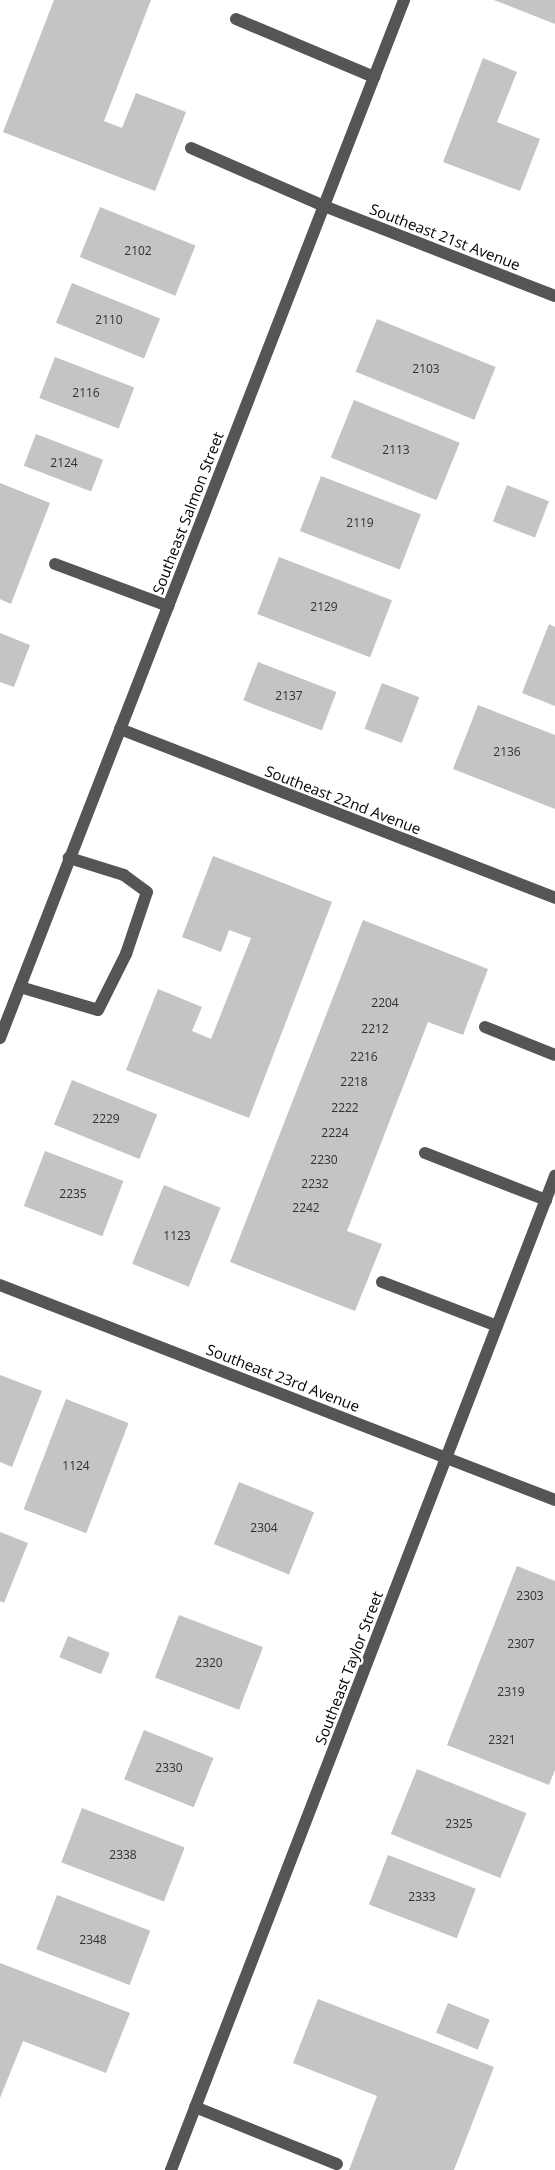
<!DOCTYPE html>
<style>
body{margin:0}
#map{position:relative;width:555px;height:2170px;overflow:hidden;background:#fff;font-family:"Open Sans",sans-serif}
div>[style]{position:absolute}
[style*='--x']{left:calc(var(--x)*1px);top:calc(var(--y)*1px);width:calc(var(--w)*1px);rotate:calc(var(--a)*1deg)}
.building>*{inset:0;background:#c4c4c4;transform-origin:0 0}
.lane>*{height:12px;margin:-6px;padding:0 6px;transform-origin:6px;border-radius:6px;background:#555}
.street>*{height:12px;margin:-6px;padding:0 6px;transform-origin:6px;border-radius:6px;background:#555}
span{translate:-50% -50%;white-space:nowrap;text-align:center;line-height:1.15;-webkit-text-stroke:4.5px #fff;paint-order:stroke}
.number-label{font-size:12px;color:#313131}
.number-label span{-webkit-text-stroke-width:0}
.street-label{font-size:15px;color:#000}
</style>
<div id="map">
<div class="building">
<i style="clip-path:polygon(54px 0,151px 0,104px 121px,122px 128px,136px 93px,186px 112px,155px 191px,3px 132px)"></i>
<i style="clip-path:polygon(494px 0,555px 0,555px 24px)"></i>
<i style="clip-path:polygon(483px 58px,517px 72px,497px 122px,540px 139px,520px 191px,443px 162px)"></i>
<i style="left:100px;top:207px;width:103px;height:54px;rotate:22deg"></i>
<i style="left:72px;top:283px;width:95px;height:43px;rotate:22deg"></i>
<i style="left:377px;top:319px;width:128px;height:57px;rotate:22deg"></i>
<i style="left:55px;top:357px;width:85px;height:44px;rotate:21deg"></i>
<i style="left:354px;top:400px;width:114px;height:62px;rotate:22deg"></i>
<i style="left:36px;top:434px;width:72px;height:34px;rotate:21deg"></i>
<i style="left:321px;top:476px;width:107px;height:59px;rotate:21deg"></i>
<i style="clip-path:polygon(0 483px,50px 503px,11px 604px,0 599px)"></i>
<i style="left:507px;top:485px;width:45px;height:39px;rotate:21deg"></i>
<i style="left:279px;top:557px;width:121px;height:61px;rotate:21deg"></i>
<i style="clip-path:polygon(549px 624px,555px 627px,555px 706px,522px 693px)"></i>
<i style="clip-path:polygon(0 633px,30px 645px,14px 687px,0 682px)"></i>
<i style="left:258px;top:662px;width:84px;height:41px;rotate:21deg"></i>
<i style="left:382px;top:683px;width:40px;height:49px;rotate:21deg"></i>
<i style="clip-path:polygon(478px 705px,555px 735px,555px 809px,453px 769px)"></i>
<i style="clip-path:polygon(213px 856px,332px 902px,249px 1118px,126px 1070px,158px 989px,202px 1007px,192px 1031px,211px 1039px,251px 938px,229px 930px,221px 952px,182px 937px)"></i>
<i style="clip-path:polygon(363px 920px,488px 969px,463px 1035px,428px 1022px,347px 1231px,382px 1244px,355px 1311px,230px 1262px)"></i>
<i style="left:72px;top:1080px;width:92px;height:48px;rotate:22deg"></i>
<i style="left:45px;top:1151px;width:84px;height:59px;rotate:21deg"></i>
<i style="left:164px;top:1185px;width:61px;height:85px;rotate:22deg"></i>
<i style="clip-path:polygon(0 1375px,42px 1391px,12px 1467px,0 1462px)"></i>
<i style="left:66px;top:1399px;width:67px;height:118px;rotate:21deg"></i>
<i style="left:239px;top:1482px;width:81px;height:67px;rotate:22deg"></i>
<i style="clip-path:polygon(0 1532px,28px 1543px,4px 1603px,0 1601px)"></i>
<i style="clip-path:polygon(517px 1566px,555px 1581px,555px 1770px,549px 1785px,447px 1745px)"></i>
<i style="left:179px;top:1615px;width:90px;height:67px;rotate:21deg"></i>
<i style="left:68px;top:1636px;width:45px;height:23px;rotate:22deg"></i>
<i style="left:144px;top:1730px;width:75px;height:53px;rotate:22deg"></i>
<i style="left:417px;top:1769px;width:118px;height:70px;rotate:22deg"></i>
<i style="left:82px;top:1808px;width:110px;height:58px;rotate:21deg"></i>
<i style="left:388px;top:1855px;width:94px;height:53px;rotate:21deg"></i>
<i style="left:57px;top:1895px;width:100px;height:58px;rotate:21deg"></i>
<i style="clip-path:polygon(0 1963px,130px 2013px,106px 2073px,23px 2041px,0 2098px)"></i>
<i style="clip-path:polygon(318px 1999px,494px 2067px,454px 2170px,349px 2170px,377px 2096px,293px 2063px)"></i>
<i style="left:448px;top:2003px;width:45px;height:32px;rotate:22deg"></i>
</div>
<div class="lane">
<i style="--x:236;--y:19;--w:150;--a:22.8"></i>
<i style="--x:191;--y:148;--w:145;--a:23.6"></i>
<i style="--x:55;--y:564;--w:121;--a:20.4"></i>
<i style="--x:20;--y:987;--w:81;--a:16.4"></i>
<i style="--x:98;--y:1010;--w:63;--a:-63.4"></i>
<i style="--x:126;--y:954;--w:65;--a:-71.3"></i>
<i style="--x:147;--y:892;--w:29;--a:-144"></i>
<i style="--x:124;--y:875;--w:58;--a:-162.8"></i>
<i style="--x:485;--y:1027;--w:75;--a:21.8"></i>
<i style="--x:425;--y:1153;--w:130;--a:21.2"></i>
<i style="--x:382;--y:1282;--w:123;--a:20.9"></i>
<i style="--x:195;--y:2107;--w:153;--a:21.9"></i>
</div>
<div class="street">
<i style="--x:324;--y:206;--w:248;--a:21.3"></i>
<i style="--x:120;--y:729;--w:467;--a:21.2"></i>
<i style="--x:0;--y:1038;--w:1114;--a:-68.73"></i>
<i style="--x:0;--y:1285;--w:595;--a:21.18"></i>
<i style="--x:171;--y:2170;--w:1066;--a:-68.88"></i>
</div>
<div class="number-label">
<span style="left:138px;top:251px">2102</span>
<span style="left:109px;top:320px">2110</span>
<span style="left:426px;top:369px">2103</span>
<span style="left:86px;top:393px">2116</span>
<span style="left:396px;top:450px">2113</span>
<span style="left:64px;top:463px">2124</span>
<span style="left:360px;top:523px">2119</span>
<span style="left:324px;top:607px">2129</span>
<span style="left:289px;top:696px">2137</span>
<span style="left:507px;top:752px">2136</span>
<span style="left:385px;top:1003px">2204</span>
<span style="left:375px;top:1029px">2212</span>
<span style="left:364px;top:1057px">2216</span>
<span style="left:354px;top:1082px">2218</span>
<span style="left:345px;top:1108px">2222</span>
<span style="left:106px;top:1119px">2229</span>
<span style="left:335px;top:1133px">2224</span>
<span style="left:324px;top:1160px">2230</span>
<span style="left:315px;top:1184px">2232</span>
<span style="left:73px;top:1194px">2235</span>
<span style="left:306px;top:1208px">2242</span>
<span style="left:177px;top:1236px">1123</span>
<span style="left:76px;top:1466px">1124</span>
<span style="left:264px;top:1528px">2304</span>
<span style="left:530px;top:1596px">2303</span>
<span style="left:521px;top:1644px">2307</span>
<span style="left:209px;top:1663px">2320</span>
<span style="left:511px;top:1692px">2319</span>
<span style="left:502px;top:1740px">2321</span>
<span style="left:169px;top:1768px">2330</span>
<span style="left:459px;top:1824px">2325</span>
<span style="left:123px;top:1855px">2338</span>
<span style="left:422px;top:1897px">2333</span>
<span style="left:93px;top:1940px">2348</span>
</div>
<div class="street-label">
<span style="left:445px;top:237px;rotate:21deg">Southeast 21st Avenue</span>
<span style="left:188px;top:513px;rotate:-69deg">Southeast Salmon Street</span>
<span style="left:343px;top:800px;rotate:21deg">Southeast 22nd Avenue</span>
<span style="left:283px;top:1378px;rotate:21deg">Southeast 23rd Avenue</span>
<span style="left:349px;top:1668px;rotate:-69deg">Southeast Taylor Street</span>
</div>
</div>
